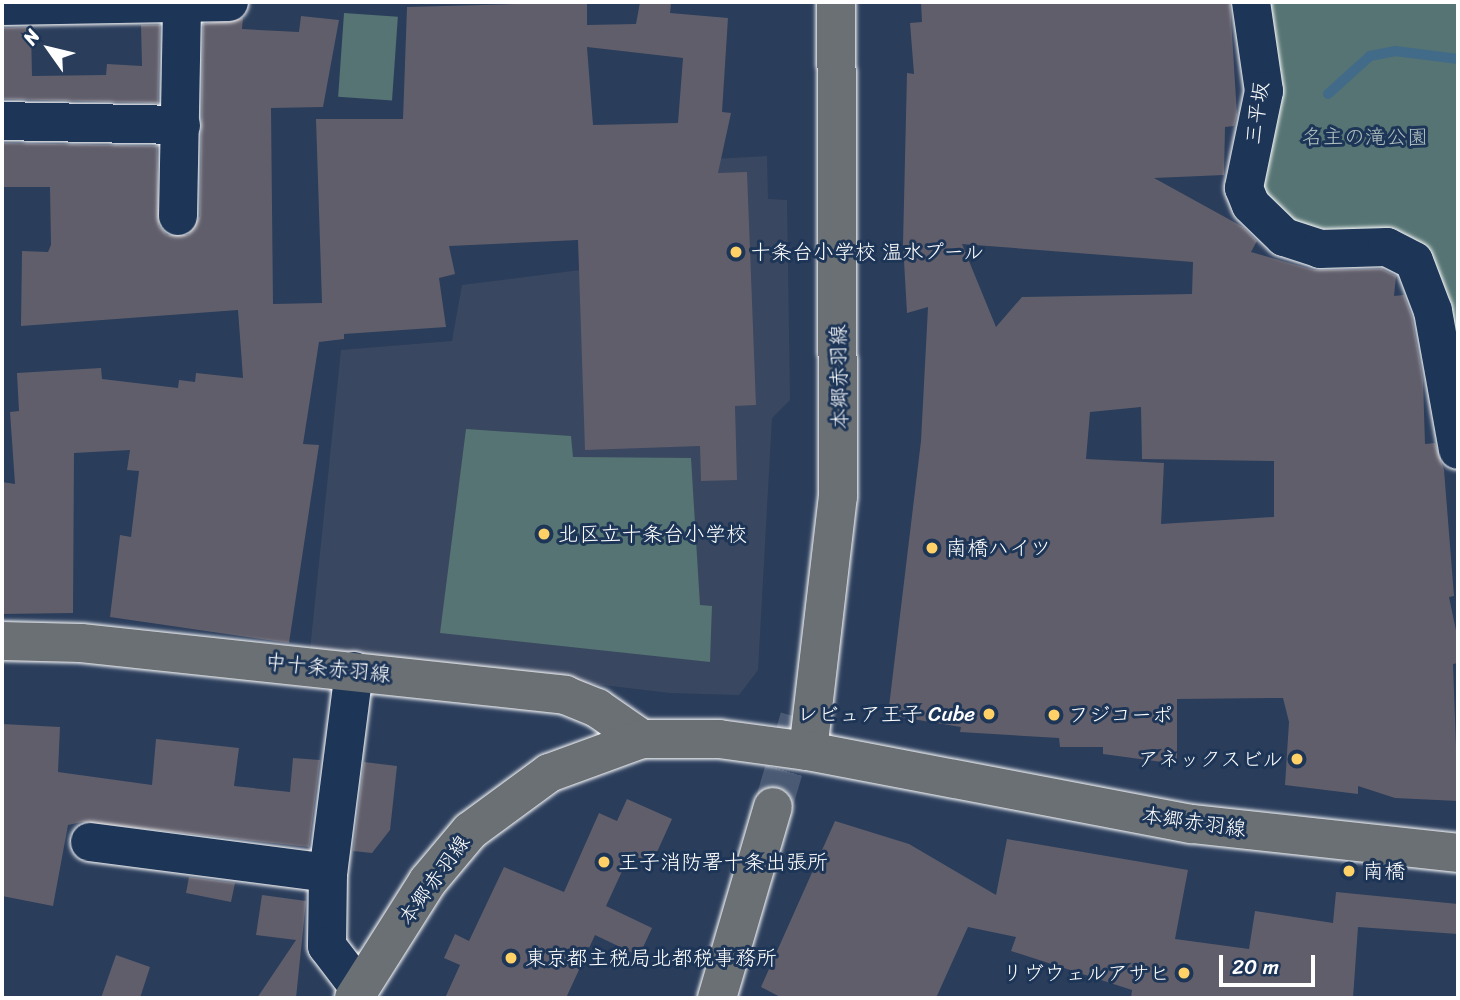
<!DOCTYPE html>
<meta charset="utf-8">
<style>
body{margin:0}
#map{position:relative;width:1460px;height:1000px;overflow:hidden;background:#2a3d5b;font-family:Sriracha,"Klee One",sans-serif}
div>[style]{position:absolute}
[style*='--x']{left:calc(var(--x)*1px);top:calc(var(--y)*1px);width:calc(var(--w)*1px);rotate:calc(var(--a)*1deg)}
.built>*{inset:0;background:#3a4760}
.green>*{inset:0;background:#557473;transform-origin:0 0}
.stream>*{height:10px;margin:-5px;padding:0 5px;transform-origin:5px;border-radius:5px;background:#416b88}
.building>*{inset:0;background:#605e6b}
.major-tunnel>*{height:38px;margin-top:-19px;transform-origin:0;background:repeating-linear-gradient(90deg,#4a5a74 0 38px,transparent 0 57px)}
.roads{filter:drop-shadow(0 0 2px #fff) drop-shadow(0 0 2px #fff)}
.minor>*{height:38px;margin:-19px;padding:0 19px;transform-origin:19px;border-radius:19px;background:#1d3557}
.major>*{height:38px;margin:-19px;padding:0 19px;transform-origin:19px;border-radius:19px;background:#6b7074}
.dots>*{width:19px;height:19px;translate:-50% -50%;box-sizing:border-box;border:4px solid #1d3557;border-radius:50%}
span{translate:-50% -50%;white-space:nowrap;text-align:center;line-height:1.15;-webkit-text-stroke:6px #1d3557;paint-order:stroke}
.street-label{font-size:21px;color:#fff}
.park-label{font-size:21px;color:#b2c0c0}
.poi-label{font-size:21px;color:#fff}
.left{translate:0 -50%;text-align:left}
.right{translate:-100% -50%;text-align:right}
.frame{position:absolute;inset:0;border:4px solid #fff;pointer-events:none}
.north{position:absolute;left:14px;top:14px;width:70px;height:70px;-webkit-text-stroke:5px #1d3557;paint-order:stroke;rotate:304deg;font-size:19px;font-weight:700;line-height:28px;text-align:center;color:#fff}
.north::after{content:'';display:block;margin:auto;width:24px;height:32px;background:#fff;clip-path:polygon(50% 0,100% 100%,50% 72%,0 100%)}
.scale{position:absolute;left:1219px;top:955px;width:96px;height:32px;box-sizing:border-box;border:4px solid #fff;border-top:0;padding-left:9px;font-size:21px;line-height:24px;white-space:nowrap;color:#fff;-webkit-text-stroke:5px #1d3557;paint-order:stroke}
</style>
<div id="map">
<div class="built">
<i style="clip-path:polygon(767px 156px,768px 199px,787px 200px,790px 400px,772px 418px,758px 670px,739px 695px,670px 693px,310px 650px,341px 350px,452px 341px,462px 285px,580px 270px,696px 160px)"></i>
</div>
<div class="green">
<i style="clip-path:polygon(1267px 2px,1458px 2px,1458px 354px,1433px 262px,1318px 237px,1284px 221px,1254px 187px)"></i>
<i style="left:344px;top:13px;width:54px;height:84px;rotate:4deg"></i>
<i style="clip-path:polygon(466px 429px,571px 436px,573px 457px,691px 458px,700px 605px,712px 606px,710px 662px,440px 633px)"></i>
</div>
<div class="stream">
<i style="--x:1328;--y:94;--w:57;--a:-42.1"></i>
<i style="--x:1370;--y:56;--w:25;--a:-11"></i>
<i style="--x:1395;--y:51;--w:64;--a:7.2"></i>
</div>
<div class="building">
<i style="clip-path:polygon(evenodd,587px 2px,587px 25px,636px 24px,640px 2px,671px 4px,670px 13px,728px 18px,722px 112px,731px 113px,718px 173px,747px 172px,756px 405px,735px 406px,737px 480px,701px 481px,700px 446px,585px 450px,578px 240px,449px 246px,455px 274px,439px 278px,446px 327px,344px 334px,344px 339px,319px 342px,303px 444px,319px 445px,289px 643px,110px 617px,120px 535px,131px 537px,139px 471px,127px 470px,130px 450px,74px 453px,73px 613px,2px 614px,2px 482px,15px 484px,10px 412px,19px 411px,17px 373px,101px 368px,102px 379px,178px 388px,179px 380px,195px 382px,196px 373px,243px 378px,238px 310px,21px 326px,22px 251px,48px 252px,51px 245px,50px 187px,2px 187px,2px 143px,157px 146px,159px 226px,167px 235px,188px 235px,200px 216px,203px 24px,243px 18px,242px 29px,299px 32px,301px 16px,339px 20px,323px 107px,271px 108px,273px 304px,322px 303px,316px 119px,403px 119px,407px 7px,587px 2px,587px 47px,683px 58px,678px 123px,593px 125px,587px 47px)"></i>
<i style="clip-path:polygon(evenodd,921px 2px,1230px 2px,1237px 115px,1234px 126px,1225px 127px,1224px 175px,1154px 178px,1243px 227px,1257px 241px,1251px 252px,1314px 270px,1382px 269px,1396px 276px,1394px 296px,1404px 295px,1412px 317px,1423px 380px,1425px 444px,1435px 443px,1444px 470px,1454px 596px,1449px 597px,1458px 640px,1458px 663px,1453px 664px,1458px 801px,1395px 798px,1358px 786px,1358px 794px,1285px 785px,1289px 722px,1283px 698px,1177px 699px,1177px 764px,1103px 754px,1103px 747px,1060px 747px,1059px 738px,960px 732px,961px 727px,888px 715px,921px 441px,928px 307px,907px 313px,903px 244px,907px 73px,914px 74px,910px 23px,922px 22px,921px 2px,962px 244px,1193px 262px,1192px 294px,1022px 297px,996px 327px,962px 244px,921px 2px,1141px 407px,1142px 459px,1274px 461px,1274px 517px,1161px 524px,1164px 463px,1086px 459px,1090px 412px,1141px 407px)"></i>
<i style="clip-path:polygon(141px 25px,160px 25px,158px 103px,2px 99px,2px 28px,31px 27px,32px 76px,106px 75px,107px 64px,142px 66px)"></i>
<i style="clip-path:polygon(2px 724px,60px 727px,58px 772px,152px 785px,156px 739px,239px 748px,234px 786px,290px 792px,293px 758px,320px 760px,309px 847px,82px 822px,68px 825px,53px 906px,2px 896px)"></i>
<i style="clip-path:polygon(364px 762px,397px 766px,390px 830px,372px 853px,353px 851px)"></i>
<i style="clip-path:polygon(627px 799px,672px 819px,652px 863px,630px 854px,606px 906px,652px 928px,639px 956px,595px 935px,566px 998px,445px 998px,460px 965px,444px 958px,455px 934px,469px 941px,504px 867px,564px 892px,599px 813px,617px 821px)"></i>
<i style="clip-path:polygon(835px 821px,909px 844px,996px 895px,1007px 839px,1188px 870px,1175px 939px,1249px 949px,1255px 911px,1333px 923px,1336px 892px,1458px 904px,1458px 934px,1358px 927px,1353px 998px,1131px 998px,1132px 990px,1011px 951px,1016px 937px,968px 927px,936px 998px,782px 998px,761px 987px)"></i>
<i style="clip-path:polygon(189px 877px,235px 883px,231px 902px,186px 893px)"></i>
<i style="clip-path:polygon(262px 895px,306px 901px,296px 998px,257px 998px,296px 940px,256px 935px)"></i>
<i style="clip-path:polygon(116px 955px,150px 967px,140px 998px,101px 998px)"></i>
</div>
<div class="major-tunnel">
<i style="--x:773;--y:807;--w:93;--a:-73.7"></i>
</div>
<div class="roads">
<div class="minor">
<i style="--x:1251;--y:2;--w:90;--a:81.7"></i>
<i style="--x:1264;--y:91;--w:99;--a:101.7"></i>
<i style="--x:1244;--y:188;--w:18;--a:68"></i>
<i style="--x:1251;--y:205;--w:46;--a:44.1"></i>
<i style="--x:1284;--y:237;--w:38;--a:18"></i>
<i style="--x:1320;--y:249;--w:67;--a:-1.7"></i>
<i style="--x:1387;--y:247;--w:30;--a:27"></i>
<i style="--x:1414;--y:261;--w:53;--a:69.2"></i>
<i style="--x:1433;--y:311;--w:141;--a:79.8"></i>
<i style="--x:2;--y:6;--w:227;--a:-1"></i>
<i style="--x:2;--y:121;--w:179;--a:1.3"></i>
<i style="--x:178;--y:216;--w:214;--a:-88.9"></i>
<i style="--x:354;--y:671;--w:204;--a:97.3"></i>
<i style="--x:328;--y:873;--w:73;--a:90.8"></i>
<i style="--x:327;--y:946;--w:54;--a:52.5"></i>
<i style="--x:90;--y:842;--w:240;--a:7.4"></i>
</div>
<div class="major">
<i style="--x:2;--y:641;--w:79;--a:1.5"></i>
<i style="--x:81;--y:643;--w:487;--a:6.1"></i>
<i style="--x:565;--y:695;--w:35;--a:22"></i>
<i style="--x:597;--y:708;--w:55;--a:34.6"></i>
<i style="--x:808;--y:751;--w:256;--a:-83.3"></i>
<i style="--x:838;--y:497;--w:495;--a:-90.2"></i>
<i style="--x:354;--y:998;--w:138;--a:-57.7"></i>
<i style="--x:428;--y:881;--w:65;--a:-50"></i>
<i style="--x:470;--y:831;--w:98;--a:-36.3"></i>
<i style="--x:549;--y:773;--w:99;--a:-20.1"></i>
<i style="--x:642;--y:739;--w:77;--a:0"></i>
<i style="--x:719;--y:739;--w:90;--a:7.7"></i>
<i style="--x:808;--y:751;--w:391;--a:10.8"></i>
<i style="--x:1192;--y:824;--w:268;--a:6.2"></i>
<i style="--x:717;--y:998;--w:199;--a:-73.7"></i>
</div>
</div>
<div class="dots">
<i style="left:736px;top:252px;background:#ffd166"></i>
<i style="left:544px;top:534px;background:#ffd166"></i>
<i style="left:932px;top:548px;background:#ffd166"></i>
<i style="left:989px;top:714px;background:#ffd166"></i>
<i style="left:1054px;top:715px;background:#ffd166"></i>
<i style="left:1297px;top:759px;background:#ffd166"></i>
<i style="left:604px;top:862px;background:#ffd166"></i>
<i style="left:1349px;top:871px;background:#ffd166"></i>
<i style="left:511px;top:958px;background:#ffd166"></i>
<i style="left:1184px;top:973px;background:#ffd166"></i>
</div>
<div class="street-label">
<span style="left:1257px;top:113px;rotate:-82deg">三平坂</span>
<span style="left:839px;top:377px;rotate:-91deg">本郷赤羽線</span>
<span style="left:328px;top:668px;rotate:6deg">中十条赤羽線</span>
<span style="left:1194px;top:822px;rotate:8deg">本郷赤羽線</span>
<span style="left:434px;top:880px;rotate:-54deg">本郷赤羽線</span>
</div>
<div class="park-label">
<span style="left:1365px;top:137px">名主の滝公園</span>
</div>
<div class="poi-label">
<span class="left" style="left:750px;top:252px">十条台小学校 温水プール</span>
<span class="left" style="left:558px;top:534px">北区立十条台小学校</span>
<span class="left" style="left:946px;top:548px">南橋ハイツ</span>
<span class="right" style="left:975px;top:714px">レビュア王子 Cube</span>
<span class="left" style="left:1068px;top:715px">フジコーポ</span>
<span class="right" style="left:1283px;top:759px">アネックスビル</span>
<span class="left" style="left:618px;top:862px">王子消防署十条出張所</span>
<span class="left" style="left:1363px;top:871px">南橋</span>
<span class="left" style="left:525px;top:958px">東京都主税局北都税事務所</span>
<span class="right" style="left:1170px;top:973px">リヴウェルアサヒ</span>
</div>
<div class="frame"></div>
<div class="north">N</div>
<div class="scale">20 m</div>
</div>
